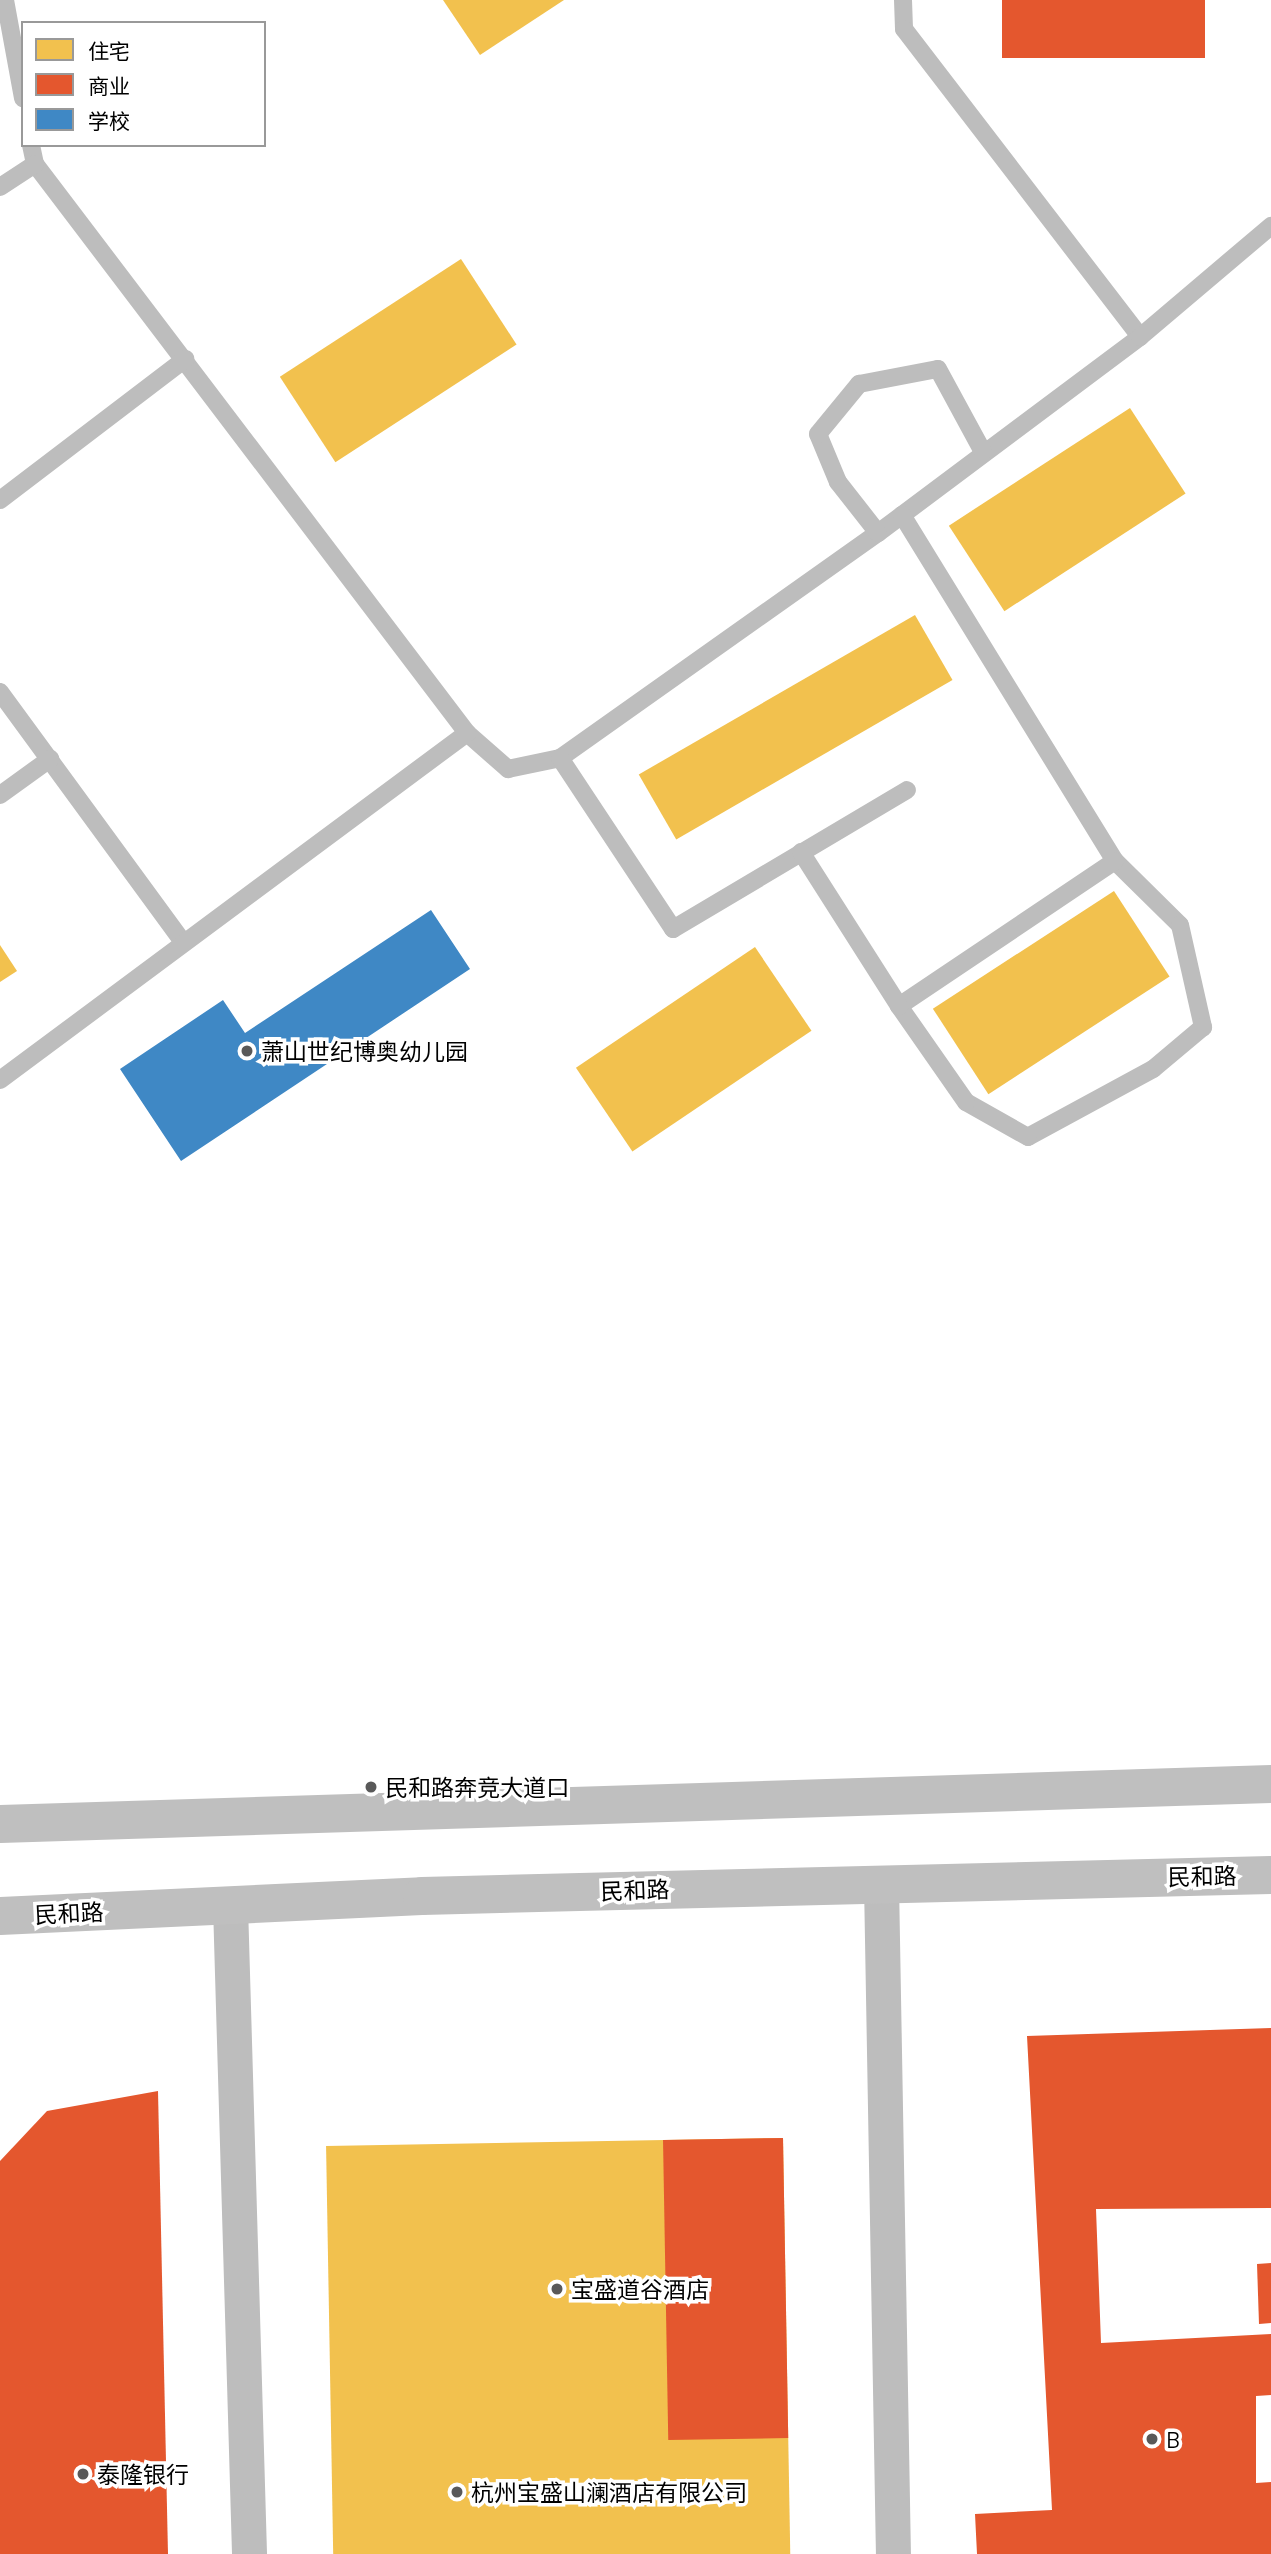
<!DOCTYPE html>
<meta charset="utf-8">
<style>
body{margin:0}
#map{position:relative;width:1271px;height:2554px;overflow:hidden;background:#fff;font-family:Barlow,"Noto Sans SC",sans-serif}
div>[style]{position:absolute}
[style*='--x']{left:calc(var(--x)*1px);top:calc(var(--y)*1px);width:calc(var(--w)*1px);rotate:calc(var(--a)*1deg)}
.homes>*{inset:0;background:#f2c14e;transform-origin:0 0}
.shops>*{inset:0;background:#e4572e;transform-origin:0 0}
.schools>*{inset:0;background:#3f88c5}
.service>*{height:18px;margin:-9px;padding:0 9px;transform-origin:9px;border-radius:9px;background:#bdbdbd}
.minor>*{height:35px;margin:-17.5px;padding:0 17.5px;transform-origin:17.5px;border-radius:17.5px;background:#bdbdbd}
.secondary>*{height:38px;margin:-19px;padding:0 19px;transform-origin:19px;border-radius:19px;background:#bfbfbf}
.dots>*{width:19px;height:19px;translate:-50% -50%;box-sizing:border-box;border:4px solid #fff;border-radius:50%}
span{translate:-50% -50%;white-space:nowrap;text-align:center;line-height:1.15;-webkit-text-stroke:7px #fff;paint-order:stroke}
.poi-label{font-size:23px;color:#000}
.left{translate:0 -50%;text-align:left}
.street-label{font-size:23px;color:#000}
.legend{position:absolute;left:21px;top:21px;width:245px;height:126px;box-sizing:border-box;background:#fff;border:2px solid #999;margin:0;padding:9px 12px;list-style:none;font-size:21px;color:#000}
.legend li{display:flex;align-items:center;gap:14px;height:35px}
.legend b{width:35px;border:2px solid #999}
</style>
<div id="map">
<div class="homes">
<i style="clip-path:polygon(443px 0,564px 0,480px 55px)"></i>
<i style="left:461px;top:259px;width:102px;height:216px;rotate:57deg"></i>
<i style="left:1130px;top:408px;width:102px;height:216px;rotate:57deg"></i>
<i style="left:915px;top:615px;width:75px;height:319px;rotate:60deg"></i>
<i style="left:1114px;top:891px;width:102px;height:216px;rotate:57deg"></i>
<i style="clip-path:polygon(0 945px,17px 971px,0 982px)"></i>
<i style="left:755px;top:947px;width:101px;height:216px;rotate:56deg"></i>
<i style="left:783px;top:2138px;width:416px;height:457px;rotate:89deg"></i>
</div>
<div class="shops">
<i style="left:1002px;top:0;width:203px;height:58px"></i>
<i style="clip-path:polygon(1271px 2028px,1271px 2208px,1096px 2209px,1101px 2343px,1271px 2334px,1271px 2395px,1256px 2396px,1256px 2483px,1271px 2482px,1271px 2554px,977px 2554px,975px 2514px,1052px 2510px,1027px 2036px)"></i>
<i style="clip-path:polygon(158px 2091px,168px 2554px,0 2554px,0 2161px,47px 2111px)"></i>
<i style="left:783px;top:2138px;width:300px;height:120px;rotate:89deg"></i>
<i style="clip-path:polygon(1271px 2263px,1271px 2323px,1259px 2324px,1257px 2264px)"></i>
</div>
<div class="schools">
<i style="clip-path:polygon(431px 910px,470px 969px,181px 1161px,120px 1069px,223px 1000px,245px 1033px)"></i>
</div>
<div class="service">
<i style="--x:5;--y:0;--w:100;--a:79.6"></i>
<i style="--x:903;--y:0;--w:29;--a:88"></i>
<i style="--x:904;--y:29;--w:388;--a:52.5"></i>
<i style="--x:31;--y:145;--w:19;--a:78"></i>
<i style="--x:35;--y:164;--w:714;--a:52.79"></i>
<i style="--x:467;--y:733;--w:55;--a:41.3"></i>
<i style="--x:508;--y:769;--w:53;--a:-11.9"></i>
<i style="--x:560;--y:758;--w:390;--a:-35.3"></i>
<i style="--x:878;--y:533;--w:327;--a:-36.8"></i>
<i style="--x:1140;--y:337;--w:172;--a:-40.3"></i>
<i style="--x:0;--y:187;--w:42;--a:-33.3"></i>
<i style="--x:0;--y:500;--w:233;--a:-37.3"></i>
<i style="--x:902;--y:515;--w:406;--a:58.4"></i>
<i style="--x:1115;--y:861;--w:91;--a:44.6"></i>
<i style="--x:1180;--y:925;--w:105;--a:77.3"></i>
<i style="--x:1203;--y:1027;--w:65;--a:140"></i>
<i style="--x:1153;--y:1069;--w:142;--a:151.5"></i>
<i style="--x:1028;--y:1137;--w:71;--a:-150.6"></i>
<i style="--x:966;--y:1102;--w:117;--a:-124.9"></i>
<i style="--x:899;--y:1006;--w:260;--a:-33.9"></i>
<i style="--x:878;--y:533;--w:65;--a:-128.1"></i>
<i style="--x:838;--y:482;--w:52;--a:-112.6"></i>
<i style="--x:818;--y:434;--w:65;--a:-50.6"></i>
<i style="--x:859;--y:384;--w:80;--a:-10.8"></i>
<i style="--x:938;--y:369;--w:94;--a:61.5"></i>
<i style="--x:0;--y:692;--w:311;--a:53.8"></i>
<i style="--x:560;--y:758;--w:205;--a:56.5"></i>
<i style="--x:673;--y:929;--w:272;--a:-30.7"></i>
<i style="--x:0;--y:795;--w:62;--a:-35.8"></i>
<i style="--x:801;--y:852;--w:183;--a:57.5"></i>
<i style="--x:0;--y:1080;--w:582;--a:-36.61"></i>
</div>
<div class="minor">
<i style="--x:881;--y:1883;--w:671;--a:88.98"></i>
<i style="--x:230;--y:1905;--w:649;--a:88.32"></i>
</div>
<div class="secondary">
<i style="--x:0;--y:1824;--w:1272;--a:-1.8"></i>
<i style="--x:0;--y:1916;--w:422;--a:-2.7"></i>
<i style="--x:422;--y:1896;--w:849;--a:-1.42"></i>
</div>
<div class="dots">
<i style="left:247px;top:1051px;background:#595959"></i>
<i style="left:371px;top:1787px;background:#595959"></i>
<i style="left:557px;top:2289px;background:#595959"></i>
<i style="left:1152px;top:2439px;background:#595959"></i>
<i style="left:83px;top:2474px;background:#595959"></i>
<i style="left:457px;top:2492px;background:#595959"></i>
</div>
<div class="poi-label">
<span class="left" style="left:261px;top:1051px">萧山世纪博奥幼儿园</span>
<span class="left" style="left:385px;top:1787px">民和路奔竞大道口</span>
<span class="left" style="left:571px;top:2289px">宝盛道谷酒店</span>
<span class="left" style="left:1166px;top:2439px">B</span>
<span class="left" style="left:97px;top:2474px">泰隆银行</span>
<span class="left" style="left:471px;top:2492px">杭州宝盛山澜酒店有限公司</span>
</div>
<div class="street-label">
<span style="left:1202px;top:1876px;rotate:-1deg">民和路</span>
<span style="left:635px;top:1890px;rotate:-2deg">民和路</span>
<span style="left:69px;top:1913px;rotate:-3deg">民和路</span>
</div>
<ul class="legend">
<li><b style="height:19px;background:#f2c14e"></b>住宅</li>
<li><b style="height:19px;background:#e4572e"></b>商业</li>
<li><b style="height:19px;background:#3f88c5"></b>学校</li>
</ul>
</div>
